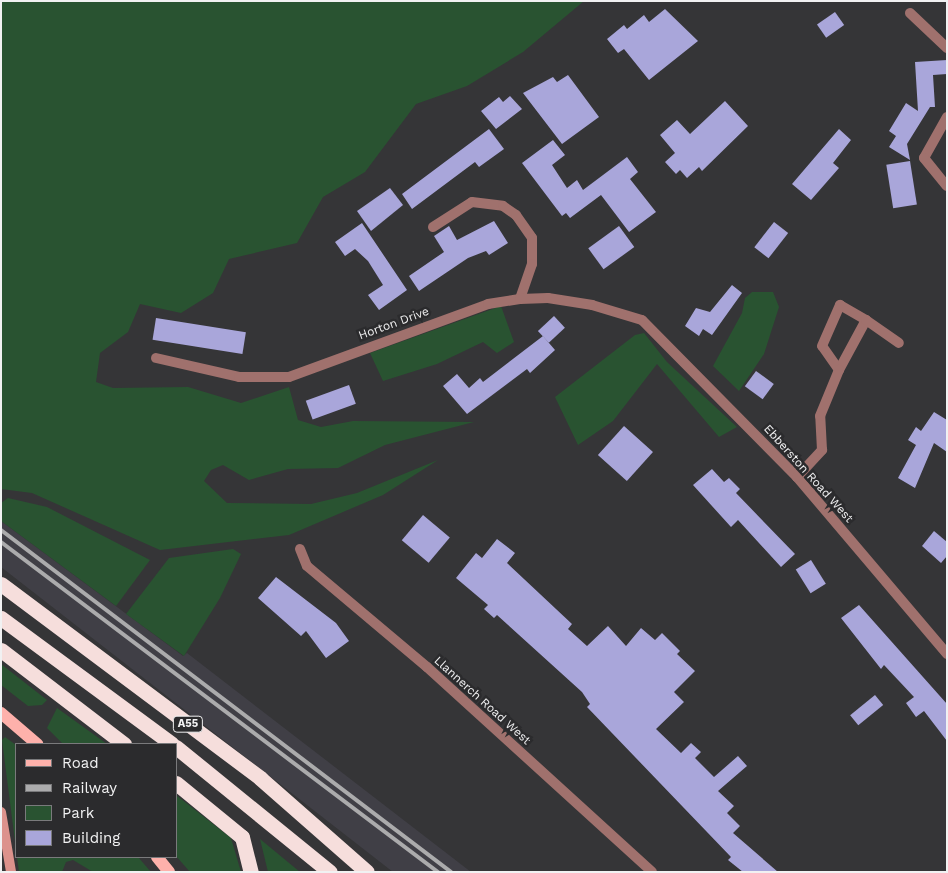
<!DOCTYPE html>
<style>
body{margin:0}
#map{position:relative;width:948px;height:873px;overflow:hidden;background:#353537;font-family:"Work Sans",sans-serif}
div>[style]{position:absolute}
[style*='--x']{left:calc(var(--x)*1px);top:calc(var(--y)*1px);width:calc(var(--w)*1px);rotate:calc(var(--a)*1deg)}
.built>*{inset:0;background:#403f46}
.green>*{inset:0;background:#295331}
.building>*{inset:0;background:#a9a6da;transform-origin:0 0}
.street>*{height:10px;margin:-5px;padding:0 5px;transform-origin:5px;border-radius:5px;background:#a0716d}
.secondary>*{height:10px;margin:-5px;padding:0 5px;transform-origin:5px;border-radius:5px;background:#dc928c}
.primary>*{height:12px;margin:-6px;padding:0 6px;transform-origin:6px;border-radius:6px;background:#feb1ab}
.highway>*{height:15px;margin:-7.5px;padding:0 7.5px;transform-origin:7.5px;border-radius:7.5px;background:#f6dedc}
.rail>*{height:4px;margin:-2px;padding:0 2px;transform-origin:2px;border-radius:2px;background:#ababac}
span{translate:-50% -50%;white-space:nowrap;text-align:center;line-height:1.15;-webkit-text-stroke:5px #2b2b2d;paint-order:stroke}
.shield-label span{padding:1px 4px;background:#2b2b2d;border:1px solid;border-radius:4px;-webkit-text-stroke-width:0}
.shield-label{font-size:11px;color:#f1f1f2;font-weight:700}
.street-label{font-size:12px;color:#f1f1f2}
.frame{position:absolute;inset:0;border:2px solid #f1f1f2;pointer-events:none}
.legend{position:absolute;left:15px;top:743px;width:162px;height:115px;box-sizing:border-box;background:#2b2b2d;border:1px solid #7a7a7c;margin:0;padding:6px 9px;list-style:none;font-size:15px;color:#f1f1f2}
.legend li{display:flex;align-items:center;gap:10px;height:25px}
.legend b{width:25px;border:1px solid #7a7a7c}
</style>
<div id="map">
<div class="built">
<i style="clip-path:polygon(1px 521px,183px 656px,187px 653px,471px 872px,393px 872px,1px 567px)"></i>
</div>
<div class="green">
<i style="clip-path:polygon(1px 1px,584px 1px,523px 52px,467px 86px,416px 104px,365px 172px,323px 197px,297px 243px,229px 259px,213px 293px,181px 313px,140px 304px,128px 332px,100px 353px,96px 382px,113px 388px,188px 387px,241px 403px,289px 387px,298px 420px,321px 427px,353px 421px,474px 422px,385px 445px,338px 468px,288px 469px,249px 480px,223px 465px,211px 470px,204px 481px,227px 503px,311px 504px,357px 493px,438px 460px,383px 495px,289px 535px,160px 550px,32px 493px,1px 489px)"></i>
<i style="clip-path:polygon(752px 292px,773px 292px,779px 307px,764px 354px,739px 391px,713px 366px,742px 313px,745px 298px)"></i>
<i style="clip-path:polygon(501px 306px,514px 342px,497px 353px,483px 342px,437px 364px,383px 381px,370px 353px)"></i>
<i style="clip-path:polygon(644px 333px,667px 362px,737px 427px,719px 437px,657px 364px,613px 421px,578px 445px,555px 397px,635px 335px)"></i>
<i style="clip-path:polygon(8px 498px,47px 507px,150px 560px,116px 606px,1px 521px,1px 503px)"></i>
<i style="clip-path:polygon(233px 549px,241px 554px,220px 598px,184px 656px,126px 614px,169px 558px)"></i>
<i style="clip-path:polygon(1px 664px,47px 700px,42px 705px,28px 706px,1px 685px)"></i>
<i style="clip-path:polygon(57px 708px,107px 744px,63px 744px,47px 728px)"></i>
<i style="clip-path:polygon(5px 737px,16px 745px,16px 849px,2px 740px)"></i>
<i style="clip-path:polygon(176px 795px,231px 838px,241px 872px,190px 872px,176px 856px)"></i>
<i style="clip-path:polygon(260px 839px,300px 872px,268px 872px)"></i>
<i style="clip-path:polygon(17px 857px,138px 857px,151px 872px,93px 872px,73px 860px,66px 862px,62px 872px,19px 872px)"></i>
</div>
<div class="building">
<i style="clip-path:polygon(665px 9px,698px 41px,649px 80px,624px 49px,618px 53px,607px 39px,624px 25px,627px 29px,644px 15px,649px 22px)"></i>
<i style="left:835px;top:12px;width:16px;height:22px;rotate:55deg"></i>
<i style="clip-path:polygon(947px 60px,947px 74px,933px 75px,935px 107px,930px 107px,907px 144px,910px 160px,889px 147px,896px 136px,889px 131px,906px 103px,918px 111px,915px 62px)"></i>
<i style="clip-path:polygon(568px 75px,599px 117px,562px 144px,523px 93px,553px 77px,557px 82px)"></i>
<i style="clip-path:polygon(510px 96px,522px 109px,496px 129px,481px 111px,499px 97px,503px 102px)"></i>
<i style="clip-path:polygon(725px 101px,748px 126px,702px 171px,699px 167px,687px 178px,680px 170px,676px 174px,665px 162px,675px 153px,660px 135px,677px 120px,690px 134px)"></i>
<i style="clip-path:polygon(489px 129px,504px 149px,479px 167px,475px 162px,412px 209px,402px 194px)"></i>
<i style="clip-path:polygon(839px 129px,851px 140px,833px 163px,839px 168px,811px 200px,792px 184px)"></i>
<i style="clip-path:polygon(553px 140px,565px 155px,552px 165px,567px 188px,577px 180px,583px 190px,627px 157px,638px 172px,630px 179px,656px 212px,629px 232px,601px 195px,570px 218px,566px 213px,562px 216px,522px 163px)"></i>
<i style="left:910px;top:161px;width:44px;height:24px;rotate:81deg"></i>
<i style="clip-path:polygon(390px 188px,403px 205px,371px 231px,357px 211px)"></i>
<i style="clip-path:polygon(494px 221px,508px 243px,489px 255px,486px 251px,468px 258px,419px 291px,409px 276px,444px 252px,434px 236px,449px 226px,457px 240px)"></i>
<i style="left:774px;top:222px;width:18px;height:32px;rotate:38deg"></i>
<i style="clip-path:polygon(362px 223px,407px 290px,379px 310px,368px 295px,383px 285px,368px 261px,355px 249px,345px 256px,335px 242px)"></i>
<i style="left:619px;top:226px;width:26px;height:38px;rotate:54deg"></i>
<i style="clip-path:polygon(732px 285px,742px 293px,712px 335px,703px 329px,699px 336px,685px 326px,696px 308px,710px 312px)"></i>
<i style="left:554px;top:316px;width:16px;height:22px;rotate:47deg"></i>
<i style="left:156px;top:318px;width:91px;height:22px;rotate:9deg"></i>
<i style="clip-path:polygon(543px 336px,555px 350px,530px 373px,527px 369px,467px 414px,443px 386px,457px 374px,469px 388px,480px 378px,483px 382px)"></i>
<i style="left:756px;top:371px;width:22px;height:19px;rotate:36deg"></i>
<i style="left:349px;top:385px;width:20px;height:46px;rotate:70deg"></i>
<i style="clip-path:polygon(934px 412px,947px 420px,947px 452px,934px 443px,915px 488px,898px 478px,916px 445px,908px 440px,916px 427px,921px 431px)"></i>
<i style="left:624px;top:426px;width:39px;height:39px;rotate:42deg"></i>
<i style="clip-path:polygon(712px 469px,724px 482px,729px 478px,740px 489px,736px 493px,795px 554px,781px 567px,738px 520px,731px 527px,693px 485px)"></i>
<i style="left:423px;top:515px;width:35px;height:33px;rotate:40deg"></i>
<i style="clip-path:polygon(934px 531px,947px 542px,947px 556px,941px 563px,922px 546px)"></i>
<i style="clip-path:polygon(497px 539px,515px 553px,507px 563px,572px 624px,568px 629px,587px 646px,608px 626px,626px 646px,641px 628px,655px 640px,662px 633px,680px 651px,677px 654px,695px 671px,674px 692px,684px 702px,656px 729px,681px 753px,691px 743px,701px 752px,695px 758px,714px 777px,738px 756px,747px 766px,718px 791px,734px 806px,727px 813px,740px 826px,733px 833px,778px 872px,743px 872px,728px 860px,731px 857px,587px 707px,590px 704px,582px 692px,497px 615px,494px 618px,484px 609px,488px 605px,456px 578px,476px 553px,482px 558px)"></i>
<i style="left:811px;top:560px;width:28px;height:18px;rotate:58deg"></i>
<i style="clip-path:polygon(276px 577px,336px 623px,349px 641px,326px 658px,306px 631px,301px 636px,258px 598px)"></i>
<i style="clip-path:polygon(859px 605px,947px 704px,947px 741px,924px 711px,916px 717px,906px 703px,914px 697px,884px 665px,881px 669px,841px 618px)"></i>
<i style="left:875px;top:695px;width:13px;height:32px;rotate:51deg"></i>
</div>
<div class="street">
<i style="--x:910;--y:13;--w:51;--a:43.4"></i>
<i style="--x:947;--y:117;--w:47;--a:119.3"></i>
<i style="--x:924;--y:158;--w:36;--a:51"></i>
<i style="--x:433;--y:227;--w:46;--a:-32.7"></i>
<i style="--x:472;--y:202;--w:31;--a:7"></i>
<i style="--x:503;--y:206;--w:16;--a:35"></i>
<i style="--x:516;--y:215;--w:28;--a:55"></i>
<i style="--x:532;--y:238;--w:26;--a:90"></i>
<i style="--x:532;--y:264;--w:37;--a:109"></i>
<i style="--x:866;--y:320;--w:57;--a:118.4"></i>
<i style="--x:839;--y:370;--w:29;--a:-125"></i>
<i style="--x:822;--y:346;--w:45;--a:-66.3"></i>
<i style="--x:840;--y:305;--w:30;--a:30"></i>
<i style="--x:866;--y:320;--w:40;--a:34.9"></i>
<i style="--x:156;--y:358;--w:85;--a:12.9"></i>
<i style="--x:239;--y:377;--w:50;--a:0"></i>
<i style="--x:289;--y:377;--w:212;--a:-20.1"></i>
<i style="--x:488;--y:304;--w:32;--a:-9"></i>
<i style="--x:520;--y:299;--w:28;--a:-2"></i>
<i style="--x:548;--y:298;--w:45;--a:9"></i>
<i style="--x:592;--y:305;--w:52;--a:16.7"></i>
<i style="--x:642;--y:320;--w:221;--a:45.4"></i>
<i style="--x:797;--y:477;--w:232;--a:49.7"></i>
<i style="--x:797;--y:477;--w:37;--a:-47"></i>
<i style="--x:822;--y:450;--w:34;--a:-93"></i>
<i style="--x:820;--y:416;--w:50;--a:-67.6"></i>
<i style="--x:300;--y:549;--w:18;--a:68"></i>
<i style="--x:307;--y:566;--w:157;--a:40.1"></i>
<i style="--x:427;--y:667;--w:304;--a:42.3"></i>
</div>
<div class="secondary">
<i style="--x:1;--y:812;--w:61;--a:80.5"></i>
</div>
<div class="primary">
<i style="--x:1;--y:713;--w:48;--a:40.7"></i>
<i style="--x:157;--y:857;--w:19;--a:51"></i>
</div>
<div class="highway">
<i style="--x:1;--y:584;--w:324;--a:36.8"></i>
<i style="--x:260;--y:778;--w:142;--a:41.3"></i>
<i style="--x:1;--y:618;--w:212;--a:36.4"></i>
<i style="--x:1;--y:650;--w:155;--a:37.4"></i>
<i style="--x:176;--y:747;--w:198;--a:39.1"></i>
<i style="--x:176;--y:783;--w:85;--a:39.3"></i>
<i style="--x:242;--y:837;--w:36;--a:76"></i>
</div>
<div class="rail">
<i style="--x:1;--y:530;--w:565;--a:37.23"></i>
<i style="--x:1;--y:542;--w:548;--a:37.06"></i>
</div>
<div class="shield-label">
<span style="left:188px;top:724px">A55</span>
</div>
<div class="street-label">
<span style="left:394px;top:324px;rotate:-20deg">Horton Drive</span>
<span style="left:808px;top:474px;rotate:48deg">Ebberston Road West</span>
<span style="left:482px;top:701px;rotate:42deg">Llannerch Road West</span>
</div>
<div class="frame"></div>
<ul class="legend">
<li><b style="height:6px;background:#feb1ab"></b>Road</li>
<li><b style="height:6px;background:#ababac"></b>Railway</li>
<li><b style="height:14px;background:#295331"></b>Park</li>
<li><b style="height:14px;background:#a9a6da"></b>Building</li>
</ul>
</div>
